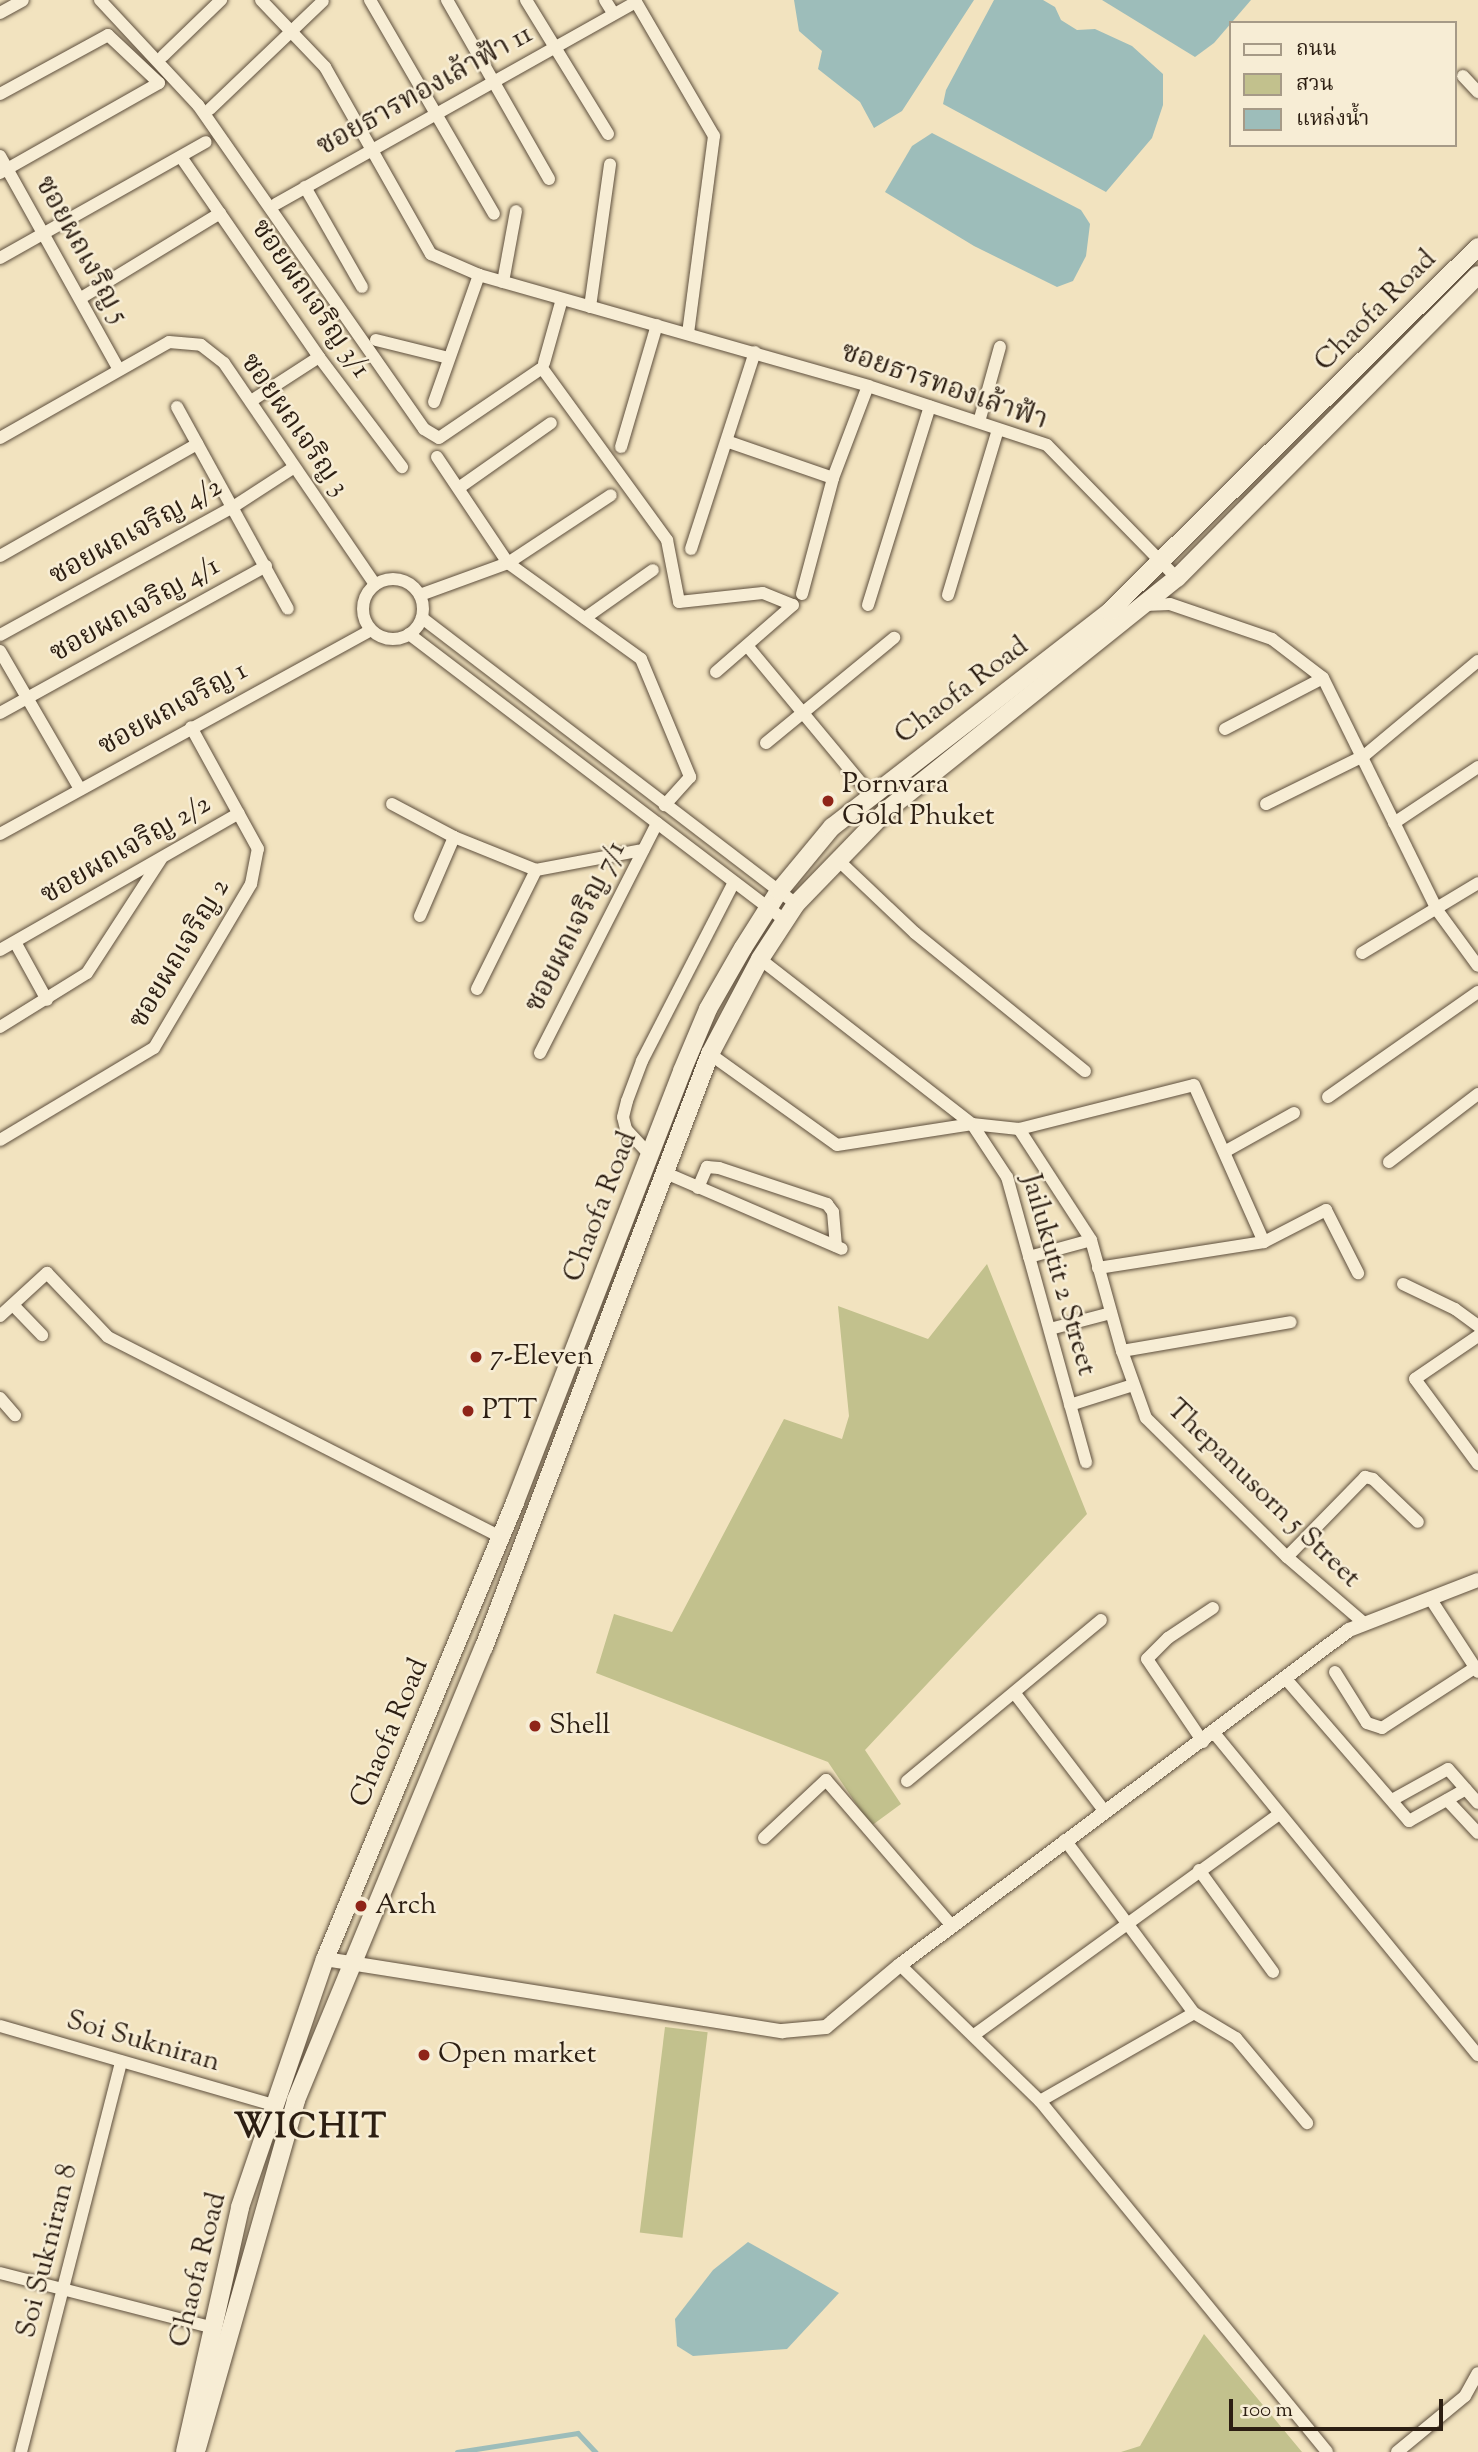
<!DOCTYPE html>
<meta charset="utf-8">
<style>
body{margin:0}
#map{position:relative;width:1478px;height:2452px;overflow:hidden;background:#f2e3bf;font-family:"Sorts Mill Goudy","Noto Serif Thai",serif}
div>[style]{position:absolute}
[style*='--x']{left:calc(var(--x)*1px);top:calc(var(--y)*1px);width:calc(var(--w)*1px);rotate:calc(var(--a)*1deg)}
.green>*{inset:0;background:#c2c18d;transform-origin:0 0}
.water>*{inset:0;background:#9dbdba}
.stream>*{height:4.5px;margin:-2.25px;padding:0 2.25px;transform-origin:2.25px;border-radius:2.25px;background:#9dbdba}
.roads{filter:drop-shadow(0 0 2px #5e4f3d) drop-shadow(0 0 2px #5e4f3d)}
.minor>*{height:12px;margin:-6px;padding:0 6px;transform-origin:6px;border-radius:6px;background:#f7edd5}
.minor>.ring{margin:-6px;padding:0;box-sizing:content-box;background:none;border:12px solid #f7edd5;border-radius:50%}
.tertiary>*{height:14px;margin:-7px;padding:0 7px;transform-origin:7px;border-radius:7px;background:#f7edd5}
.secondary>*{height:18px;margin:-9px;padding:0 9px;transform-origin:9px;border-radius:9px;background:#f7edd5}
.dots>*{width:19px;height:19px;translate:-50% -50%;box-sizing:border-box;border:4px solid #f7edd5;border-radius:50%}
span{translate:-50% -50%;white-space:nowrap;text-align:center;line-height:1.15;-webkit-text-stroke:5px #f7edd5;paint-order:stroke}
.street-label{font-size:28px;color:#2c1e12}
.poi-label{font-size:28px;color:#2c1e12}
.left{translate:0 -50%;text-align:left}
.district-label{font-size:35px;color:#2c1e12;font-weight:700;letter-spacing:2px}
.legend{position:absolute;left:1229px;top:21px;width:228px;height:126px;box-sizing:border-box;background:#f7edd5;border:2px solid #a69a87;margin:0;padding:9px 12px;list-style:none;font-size:21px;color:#2c1e12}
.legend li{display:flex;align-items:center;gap:14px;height:35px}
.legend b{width:35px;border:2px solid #a69a87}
.scale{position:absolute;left:1229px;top:2399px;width:214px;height:32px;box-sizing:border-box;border:4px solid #2c1e12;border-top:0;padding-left:9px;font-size:21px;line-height:24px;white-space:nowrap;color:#2c1e12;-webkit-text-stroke:5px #f7edd5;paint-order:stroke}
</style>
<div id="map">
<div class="green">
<i style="clip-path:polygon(987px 1264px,1087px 1514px,865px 1750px,901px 1804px,871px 1826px,828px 1762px,596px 1673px,614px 1614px,672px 1632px,784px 1419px,842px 1439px,849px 1416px,838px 1306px,928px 1339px)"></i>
<i style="left:665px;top:2027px;width:43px;height:207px;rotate:7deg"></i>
<i style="clip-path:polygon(1204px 2334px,1302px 2452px,1121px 2452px,1140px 2446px)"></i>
</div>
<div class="water">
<i style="clip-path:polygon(794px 0,974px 0,902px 111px,874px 128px,860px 102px,818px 69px,822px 51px,799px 31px)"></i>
<i style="clip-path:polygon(994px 0,1043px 0,1055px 7px,1061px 20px,1077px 30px,1095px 29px,1132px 46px,1163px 74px,1163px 105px,1152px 138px,1106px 192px,943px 104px,946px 90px)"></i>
<i style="clip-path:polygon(1102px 0,1251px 0,1214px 43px,1195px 57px)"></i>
<i style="clip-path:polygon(932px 133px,1081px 210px,1090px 224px,1086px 256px,1073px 281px,1057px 287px,974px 246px,885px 192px,912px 146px)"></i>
<i style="clip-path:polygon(748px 2242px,839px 2293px,787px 2349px,693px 2356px,677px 2346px,675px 2319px,713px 2270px)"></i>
</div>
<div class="stream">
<i style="--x:457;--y:2452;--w:122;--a:-8.9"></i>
<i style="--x:578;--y:2433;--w:26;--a:47"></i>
</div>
<div class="roads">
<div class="minor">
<i style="--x:100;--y:0;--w:144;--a:47"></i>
<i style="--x:198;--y:105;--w:395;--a:55.1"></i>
<i style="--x:424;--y:429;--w:17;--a:31"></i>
<i style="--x:439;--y:438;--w:125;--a:-34.2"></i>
<i style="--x:542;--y:368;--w:213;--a:54"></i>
<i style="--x:667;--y:540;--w:63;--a:79"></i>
<i style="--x:679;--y:602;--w:84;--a:-6.1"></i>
<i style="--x:763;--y:593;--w:32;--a:22"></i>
<i style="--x:793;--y:605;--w:102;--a:139"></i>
<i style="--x:261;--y:0;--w:93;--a:46.3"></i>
<i style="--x:325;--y:67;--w:215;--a:60.5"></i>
<i style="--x:431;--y:254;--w:52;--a:23.6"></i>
<i style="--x:479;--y:275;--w:405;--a:15.9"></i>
<i style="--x:868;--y:386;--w:188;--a:18.2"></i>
<i style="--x:1047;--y:445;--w:186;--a:45.7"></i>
<i style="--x:370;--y:0;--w:247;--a:59.9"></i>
<i style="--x:447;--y:0;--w:206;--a:60.3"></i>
<i style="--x:526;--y:0;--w:157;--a:58.5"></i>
<i style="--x:605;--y:0;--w:15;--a:58"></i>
<i style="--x:0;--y:13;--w:26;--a:-29"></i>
<i style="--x:163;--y:56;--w:81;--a:-44"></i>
<i style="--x:1463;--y:76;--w:22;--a:47"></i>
<i style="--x:0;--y:94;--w:123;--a:-28.6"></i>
<i style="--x:108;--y:35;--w:70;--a:43.3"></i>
<i style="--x:159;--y:83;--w:183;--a:150.5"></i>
<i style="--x:210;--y:109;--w:156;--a:-43.7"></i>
<i style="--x:0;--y:156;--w:243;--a:60.9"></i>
<i style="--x:181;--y:157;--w:243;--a:55.4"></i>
<i style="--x:319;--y:357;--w:138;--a:53"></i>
<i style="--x:305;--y:187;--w:115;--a:60.3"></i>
<i style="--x:276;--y:204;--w:413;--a:-29.3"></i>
<i style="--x:636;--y:2;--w:155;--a:59.8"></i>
<i style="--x:714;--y:136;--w:199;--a:97.5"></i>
<i style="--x:0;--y:258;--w:236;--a:-29.4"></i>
<i style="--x:503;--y:282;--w:72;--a:-79.6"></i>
<i style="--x:81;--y:298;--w:163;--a:-31.4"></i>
<i style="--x:590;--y:307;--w:144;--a:-82"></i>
<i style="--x:376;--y:340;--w:75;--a:13.9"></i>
<i style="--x:544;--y:363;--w:66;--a:-74.3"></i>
<i style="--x:251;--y:401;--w:81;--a:-32.9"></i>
<i style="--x:434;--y:402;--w:135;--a:-70.5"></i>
<i style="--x:177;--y:407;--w:230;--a:61.2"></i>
<i style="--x:979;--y:422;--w:78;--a:-74.4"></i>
<i style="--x:0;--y:438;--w:194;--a:-29.6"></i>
<i style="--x:169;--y:342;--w:32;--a:5"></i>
<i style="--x:201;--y:345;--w:29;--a:38"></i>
<i style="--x:224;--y:363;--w:268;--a:55.7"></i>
<i style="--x:729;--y:442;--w:110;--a:19.1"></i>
<i style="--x:621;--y:447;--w:127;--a:-73.6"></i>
<i style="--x:437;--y:457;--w:128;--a:56.2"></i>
<i style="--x:508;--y:563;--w:164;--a:35.8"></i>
<i style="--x:641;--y:659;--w:128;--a:67.4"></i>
<i style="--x:690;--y:777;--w:38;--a:132"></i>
<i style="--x:460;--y:487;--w:111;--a:-35.1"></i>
<i style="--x:691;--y:549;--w:207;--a:-72"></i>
<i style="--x:0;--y:556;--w:227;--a:-29.6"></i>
<i class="ring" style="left:363px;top:579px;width:48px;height:48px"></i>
<i style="--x:802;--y:594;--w:120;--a:-75"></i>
<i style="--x:833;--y:478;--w:98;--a:-69.2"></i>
<i style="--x:420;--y:595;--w:94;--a:-20"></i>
<i style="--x:508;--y:563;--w:123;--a:-33.4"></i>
<i style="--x:948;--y:595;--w:173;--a:-73.2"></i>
<i style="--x:868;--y:605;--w:208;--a:-72.7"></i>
<i style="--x:1145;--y:605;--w:25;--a:-2"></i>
<i style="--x:1170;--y:604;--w:108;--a:18.9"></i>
<i style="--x:1272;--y:639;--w:64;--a:37.4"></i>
<i style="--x:1323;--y:678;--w:258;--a:63.8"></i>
<i style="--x:1437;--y:910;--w:69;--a:53.8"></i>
<i style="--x:422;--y:618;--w:471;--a:37.4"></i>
<i style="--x:585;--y:618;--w:83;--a:-35.2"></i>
<i style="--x:409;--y:634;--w:472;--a:37.3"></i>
<i style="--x:0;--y:635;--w:266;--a:-28.8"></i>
<i style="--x:233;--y:507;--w:72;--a:-33"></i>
<i style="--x:749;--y:648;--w:190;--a:50.3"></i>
<i style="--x:0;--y:651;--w:160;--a:59.9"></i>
<i style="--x:0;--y:713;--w:304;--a:-28.9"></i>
<i style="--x:1225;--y:729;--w:110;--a:-27.5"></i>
<i style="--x:766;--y:743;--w:166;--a:-39.4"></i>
<i style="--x:392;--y:804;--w:70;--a:28"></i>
<i style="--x:454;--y:837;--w:88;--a:21.9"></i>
<i style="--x:536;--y:870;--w:109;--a:-10.6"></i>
<i style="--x:1266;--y:804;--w:110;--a:-26.3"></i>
<i style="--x:1365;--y:755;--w:147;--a:-39.8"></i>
<i style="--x:1394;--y:823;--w:101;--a:-33.7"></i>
<i style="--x:0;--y:834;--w:423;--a:-28.8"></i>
<i style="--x:838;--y:860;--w:106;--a:43.5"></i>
<i style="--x:915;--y:933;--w:219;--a:39.1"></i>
<i style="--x:420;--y:916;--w:86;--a:-66.7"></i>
<i style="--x:15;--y:942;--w:66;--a:61.1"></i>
<i style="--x:0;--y:950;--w:275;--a:-29.8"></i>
<i style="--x:1362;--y:953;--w:135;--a:-31.1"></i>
<i style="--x:760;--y:959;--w:269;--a:37.9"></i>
<i style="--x:972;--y:1124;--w:64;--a:56.6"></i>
<i style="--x:1007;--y:1177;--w:296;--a:74.5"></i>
<i style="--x:477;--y:989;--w:133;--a:-63.6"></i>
<i style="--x:0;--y:1027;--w:102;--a:-31.8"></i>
<i style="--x:87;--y:973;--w:136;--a:-57"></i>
<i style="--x:540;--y:1053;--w:258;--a:-63"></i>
<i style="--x:710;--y:1054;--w:156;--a:35.6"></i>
<i style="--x:837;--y:1145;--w:137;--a:-8.8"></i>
<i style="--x:972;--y:1124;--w:47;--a:6.1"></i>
<i style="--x:1019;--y:1129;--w:180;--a:-14.1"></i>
<i style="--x:1194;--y:1085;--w:172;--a:66"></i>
<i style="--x:1328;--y:1097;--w:183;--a:-35"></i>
<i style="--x:1019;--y:1129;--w:132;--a:57"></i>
<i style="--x:1091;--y:1240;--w:115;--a:74.4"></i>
<i style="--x:1122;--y:1351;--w:71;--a:70.3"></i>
<i style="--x:1146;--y:1418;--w:198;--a:44.6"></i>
<i style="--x:1287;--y:1557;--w:101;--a:40.6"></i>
<i style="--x:0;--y:1140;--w:179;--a:-30.9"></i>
<i style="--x:154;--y:1048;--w:191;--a:-59.4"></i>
<i style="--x:251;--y:884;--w:36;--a:-79"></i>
<i style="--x:258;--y:849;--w:139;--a:-118.8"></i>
<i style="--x:1226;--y:1151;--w:78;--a:-29.2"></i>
<i style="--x:649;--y:1154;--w:34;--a:-133"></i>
<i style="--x:626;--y:1129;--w:12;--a:-104"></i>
<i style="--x:623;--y:1117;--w:16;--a:-76"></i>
<i style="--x:627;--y:1101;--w:43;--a:-69.4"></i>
<i style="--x:642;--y:1061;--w:201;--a:-62.8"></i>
<i style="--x:1389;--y:1162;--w:112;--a:-37.4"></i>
<i style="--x:668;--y:1174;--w:189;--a:23.3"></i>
<i style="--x:698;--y:1188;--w:23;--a:-67"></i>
<i style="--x:707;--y:1167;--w:12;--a:5"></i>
<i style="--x:719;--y:1168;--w:114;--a:18.4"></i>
<i style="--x:827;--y:1204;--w:10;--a:53"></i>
<i style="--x:833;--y:1212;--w:34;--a:85"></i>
<i style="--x:1029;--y:1257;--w:64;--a:-15.3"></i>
<i style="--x:1098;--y:1268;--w:168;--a:-8.9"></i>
<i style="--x:1264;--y:1242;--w:70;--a:-27.3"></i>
<i style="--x:1326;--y:1210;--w:71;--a:63.1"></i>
<i style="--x:1403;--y:1284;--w:58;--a:25.7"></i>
<i style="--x:1455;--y:1309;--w:29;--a:36"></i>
<i style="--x:13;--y:1305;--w:42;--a:46"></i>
<i style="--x:0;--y:1316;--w:64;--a:-42.5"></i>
<i style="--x:47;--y:1273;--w:88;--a:46.4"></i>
<i style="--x:108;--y:1337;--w:441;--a:27"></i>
<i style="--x:1050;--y:1329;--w:63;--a:-14.7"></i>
<i style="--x:1478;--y:1336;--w:76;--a:145.7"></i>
<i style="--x:1415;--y:1379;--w:106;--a:53.5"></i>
<i style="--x:1122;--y:1351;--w:171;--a:-9.7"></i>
<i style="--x:0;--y:1398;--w:23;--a:49"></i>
<i style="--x:1070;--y:1405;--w:66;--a:-17.6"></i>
<i style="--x:1287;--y:1557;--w:112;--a:-45.7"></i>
<i style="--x:1365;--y:1477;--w:8;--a:14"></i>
<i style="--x:1373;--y:1479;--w:62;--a:43.7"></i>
<i style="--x:1430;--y:1598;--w:88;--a:57"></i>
<i style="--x:1335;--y:1672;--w:60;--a:57.9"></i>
<i style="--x:1367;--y:1723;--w:16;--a:18"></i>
<i style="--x:1382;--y:1728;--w:108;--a:-33"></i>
<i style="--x:1286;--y:1679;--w:188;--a:49.1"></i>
<i style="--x:1409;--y:1821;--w:65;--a:-29.3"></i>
<i style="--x:1016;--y:1695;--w:147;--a:52.7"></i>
<i style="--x:1215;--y:1734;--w:415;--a:50.7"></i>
<i style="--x:1203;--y:1742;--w:100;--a:-124"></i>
<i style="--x:1147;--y:1659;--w:30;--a:-45"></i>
<i style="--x:1168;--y:1638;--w:54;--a:-33.7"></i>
<i style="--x:907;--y:1781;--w:252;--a:-39.7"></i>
<i style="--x:1392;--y:1800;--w:64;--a:-29"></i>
<i style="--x:1448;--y:1769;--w:45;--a:48.6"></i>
<i style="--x:1447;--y:1800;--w:45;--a:46.8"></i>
<i style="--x:764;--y:1838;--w:85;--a:-43.1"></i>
<i style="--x:826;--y:1780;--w:193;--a:49.2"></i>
<i style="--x:1065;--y:1840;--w:216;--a:53.3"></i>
<i style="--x:1194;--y:2013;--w:49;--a:30.8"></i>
<i style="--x:1236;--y:2038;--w:111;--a:50.1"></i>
<i style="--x:1199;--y:1870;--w:126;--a:54"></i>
<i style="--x:900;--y:1965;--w:195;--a:44.2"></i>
<i style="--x:1040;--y:2101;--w:453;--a:50.7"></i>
<i style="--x:0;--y:2026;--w:284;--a:16.1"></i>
<i style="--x:974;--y:2035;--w:377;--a:-35.9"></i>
<i style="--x:1040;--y:2101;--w:177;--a:-29.7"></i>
<i style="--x:0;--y:2273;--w:218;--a:14.4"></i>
<i style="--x:21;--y:2452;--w:403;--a:-75.6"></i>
<i style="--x:1397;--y:2452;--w:88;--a:-39.5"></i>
<i style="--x:1465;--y:2396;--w:26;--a:-61"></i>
</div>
<div class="tertiary">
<i style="--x:325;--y:1959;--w:463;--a:9"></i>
<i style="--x:782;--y:2031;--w:44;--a:-5.2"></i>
<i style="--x:826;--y:2027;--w:97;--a:-40"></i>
<i style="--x:900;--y:1965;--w:560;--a:-36.73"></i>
<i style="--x:1349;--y:1630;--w:138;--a:-21.2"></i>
</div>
<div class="secondary">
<i style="--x:197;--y:2448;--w:362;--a:-74.1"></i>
<i style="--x:296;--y:2100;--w:490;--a:-67.5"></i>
<i style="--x:484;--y:1647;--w:635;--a:-69.14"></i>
<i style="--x:710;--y:1054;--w:107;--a:-62.2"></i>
<i style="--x:760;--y:959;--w:66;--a:-56.8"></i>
<i style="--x:796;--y:904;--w:131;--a:-45.9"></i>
<i style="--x:887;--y:810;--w:371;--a:-38.7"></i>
<i style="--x:1177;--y:578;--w:427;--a:-45.2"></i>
<i style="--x:185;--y:2452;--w:251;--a:-77.3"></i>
<i style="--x:240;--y:2207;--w:262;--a:-71.1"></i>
<i style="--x:325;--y:1959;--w:495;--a:-67.4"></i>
<i style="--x:515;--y:1502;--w:462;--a:-68.8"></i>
<i style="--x:682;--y:1071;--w:67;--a:-67.2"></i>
<i style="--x:708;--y:1009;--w:70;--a:-60.2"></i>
<i style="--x:743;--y:948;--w:67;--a:-57.7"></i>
<i style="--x:779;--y:891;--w:83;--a:-50.4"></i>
<i style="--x:832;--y:827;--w:351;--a:-37.8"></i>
<i style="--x:1109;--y:612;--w:519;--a:-44.69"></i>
</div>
</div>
<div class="dots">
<i style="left:828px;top:801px;background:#8f2418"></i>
<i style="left:476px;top:1357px;background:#8f2418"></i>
<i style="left:468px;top:1411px;background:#8f2418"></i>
<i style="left:535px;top:1726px;background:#8f2418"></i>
<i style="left:361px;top:1906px;background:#8f2418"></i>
<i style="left:424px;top:2055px;background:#8f2418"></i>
</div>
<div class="street-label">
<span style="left:425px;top:91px;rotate:-29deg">ซอยธารทองเล้าฟ้า 11</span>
<span style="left:81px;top:250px;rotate:61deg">ซอยผถเงริญ 5</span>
<span style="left:310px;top:299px;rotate:55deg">ซอยผถเจริญ 3/1</span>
<span style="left:1376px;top:311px;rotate:-45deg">Chaofa Road</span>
<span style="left:944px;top:387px;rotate:19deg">ซอยธารทองเล้าฟ้า</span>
<span style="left:294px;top:425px;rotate:55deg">ซอยผถเจริญ 3</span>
<span style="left:136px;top:532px;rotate:-29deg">ซอยผถเจริญ 4/2</span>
<span style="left:135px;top:610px;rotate:-29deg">ซอยผถเจริญ 4/1</span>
<span style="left:962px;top:691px;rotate:-37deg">Chaofa Road</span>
<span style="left:173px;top:709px;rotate:-29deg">ซอยผถเจริญ 1</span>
<span style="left:126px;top:850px;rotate:-30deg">ซอยผถเจริญ 2/2</span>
<span style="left:576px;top:927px;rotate:-63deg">ซอยผถเจริญ 7/1</span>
<span style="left:180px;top:954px;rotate:-59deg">ซอยผถเจริญ 2</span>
<span style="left:601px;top:1207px;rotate:-69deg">Chaofa Road</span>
<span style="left:1058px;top:1275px;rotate:74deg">Jailukutit 2 Street</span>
<span style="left:1263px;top:1494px;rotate:44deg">Thepanusorn 5 Street</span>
<span style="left:390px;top:1733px;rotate:-67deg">Chaofa Road</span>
<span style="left:143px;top:2042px;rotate:16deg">Soi Sukniran</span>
<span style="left:48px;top:2251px;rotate:-76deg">Soi Sukniran 8</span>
<span style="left:199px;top:2270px;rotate:-76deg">Chaofa Road</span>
</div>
<div class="poi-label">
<span class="left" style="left:842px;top:801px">Pornvara<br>Gold Phuket</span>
<span class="left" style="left:490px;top:1357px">7-Eleven</span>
<span class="left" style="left:482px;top:1411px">PTT</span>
<span class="left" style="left:549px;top:1726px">Shell</span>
<span class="left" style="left:375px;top:1906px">Arch</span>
<span class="left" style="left:438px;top:2055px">Open market</span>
</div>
<div class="district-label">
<span style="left:311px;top:2129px">WICHIT</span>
</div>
<ul class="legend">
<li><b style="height:9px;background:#f7edd5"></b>ถนน</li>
<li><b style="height:19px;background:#c2c18d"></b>สวน</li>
<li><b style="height:19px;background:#9dbdba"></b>แหล่งน้ำ</li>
</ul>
<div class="scale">100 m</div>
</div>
